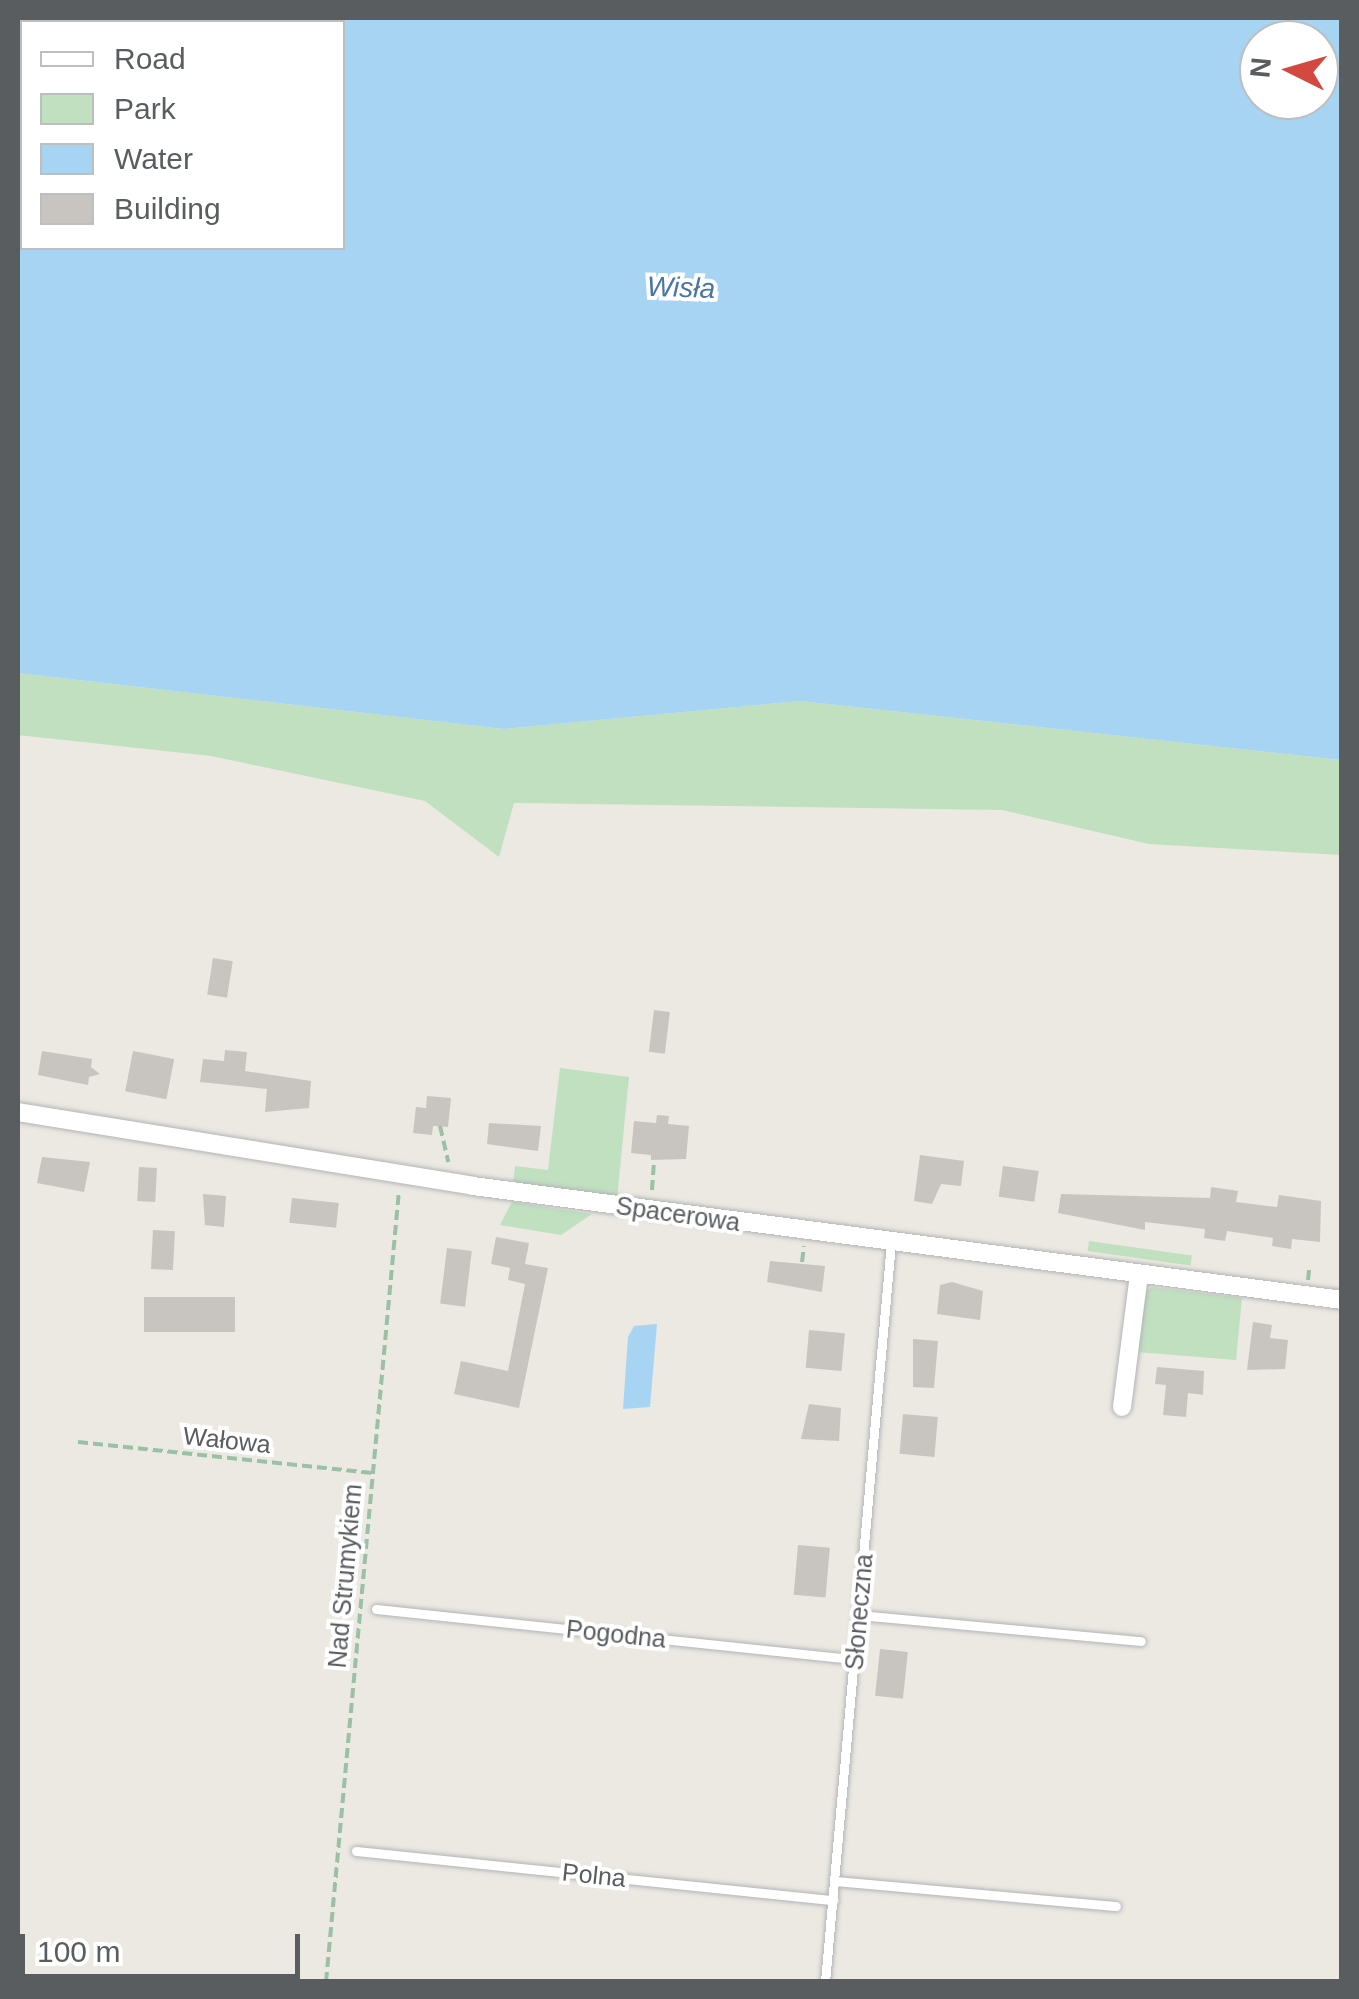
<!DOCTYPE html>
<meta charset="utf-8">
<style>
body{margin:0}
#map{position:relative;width:1359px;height:1999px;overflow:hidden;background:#ebe9e1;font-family:Arial,sans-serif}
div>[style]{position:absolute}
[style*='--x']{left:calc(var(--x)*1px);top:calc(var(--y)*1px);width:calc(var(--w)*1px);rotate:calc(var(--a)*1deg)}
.green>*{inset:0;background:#c1e0c0;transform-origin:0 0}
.water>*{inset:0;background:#a8d4f4}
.building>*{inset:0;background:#c8c5c0;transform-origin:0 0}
.path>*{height:4px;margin-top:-2px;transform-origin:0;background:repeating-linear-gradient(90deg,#9ac0a5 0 10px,transparent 0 15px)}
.roads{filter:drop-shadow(0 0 2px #b2b4b7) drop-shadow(0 0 2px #b2b4b7)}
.lane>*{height:9px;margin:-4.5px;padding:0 4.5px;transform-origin:4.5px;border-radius:4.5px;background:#fff}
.street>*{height:18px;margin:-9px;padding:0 9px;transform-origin:9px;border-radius:9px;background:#fff}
span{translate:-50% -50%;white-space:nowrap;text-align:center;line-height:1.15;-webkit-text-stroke:8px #fff;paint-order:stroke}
.street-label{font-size:25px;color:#5a5d60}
.water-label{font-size:28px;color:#4976a4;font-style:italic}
.frame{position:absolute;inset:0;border:20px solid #5a5d60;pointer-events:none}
.legend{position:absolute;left:20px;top:20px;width:325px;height:230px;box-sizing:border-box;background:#fff;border:2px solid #bdbebf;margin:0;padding:12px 18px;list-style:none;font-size:30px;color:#5a5d60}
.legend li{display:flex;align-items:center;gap:20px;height:50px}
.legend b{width:50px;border:2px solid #bdbebf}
.north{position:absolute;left:1239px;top:20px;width:100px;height:100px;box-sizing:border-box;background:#fff;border:2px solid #bdbebf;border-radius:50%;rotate:275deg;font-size:28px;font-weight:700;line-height:40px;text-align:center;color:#5a5d60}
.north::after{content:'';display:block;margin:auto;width:35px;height:45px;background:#d4493f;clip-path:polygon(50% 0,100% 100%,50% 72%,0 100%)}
.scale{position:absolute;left:20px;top:1934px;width:280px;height:45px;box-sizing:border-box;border:5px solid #5a5d60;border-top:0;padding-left:12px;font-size:30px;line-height:35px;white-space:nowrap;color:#5a5d60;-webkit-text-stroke:8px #fff;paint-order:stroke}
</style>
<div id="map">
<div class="green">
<i style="clip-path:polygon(18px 673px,504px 729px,800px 701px,1341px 760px,1341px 855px,1149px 844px,1002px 810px,514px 803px,499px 857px,425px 801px,211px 756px,18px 735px)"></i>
<i style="clip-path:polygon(560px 1068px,629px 1077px,617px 1199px,513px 1183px,515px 1166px,548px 1170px)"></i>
<i style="clip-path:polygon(512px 1202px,592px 1214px,561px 1235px,500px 1225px)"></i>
<i style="left:1089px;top:1241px;width:104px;height:10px;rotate:8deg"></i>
<i style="clip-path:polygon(1152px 1287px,1242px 1298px,1236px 1360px,1137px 1352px,1145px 1292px)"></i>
</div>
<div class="water">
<i style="clip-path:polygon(evenodd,18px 18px,1341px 18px,1341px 760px,800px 701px,504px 729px,18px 673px,18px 18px,22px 22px,342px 22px,342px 248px,22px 248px,22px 22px,18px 18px,1259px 40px,1319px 40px,1319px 100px,1259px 100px,1259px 40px)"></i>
<i style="clip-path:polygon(657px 1324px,650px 1407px,623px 1409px,628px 1337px,634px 1326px)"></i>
</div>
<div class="building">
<i style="left:213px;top:958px;width:20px;height:37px;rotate:9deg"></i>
<i style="left:654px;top:1010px;width:16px;height:42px;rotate:7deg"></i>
<i style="clip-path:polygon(225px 1050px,247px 1052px,245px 1071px,311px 1081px,309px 1108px,265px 1112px,267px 1089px,200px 1082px,203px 1059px,224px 1061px)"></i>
<i style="clip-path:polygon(42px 1051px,92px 1059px,91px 1067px,100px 1074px,89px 1077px,88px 1085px,38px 1075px)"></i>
<i style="left:133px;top:1051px;width:42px;height:41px;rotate:11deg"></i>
<i style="clip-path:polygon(427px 1096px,451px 1098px,448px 1127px,433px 1126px,432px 1135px,413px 1133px,416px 1107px,426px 1108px)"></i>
<i style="clip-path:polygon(657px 1115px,669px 1116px,668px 1124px,689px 1126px,686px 1159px,651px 1160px,651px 1155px,631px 1153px,634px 1121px,656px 1123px)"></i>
<i style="clip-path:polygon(489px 1123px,541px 1126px,538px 1151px,487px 1144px)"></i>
<i style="clip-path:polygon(920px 1155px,964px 1161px,961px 1186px,941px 1184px,932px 1204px,914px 1201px)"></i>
<i style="clip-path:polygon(42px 1157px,90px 1162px,84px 1192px,37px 1183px)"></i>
<i style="left:1003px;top:1166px;width:36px;height:31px;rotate:8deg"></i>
<i style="left:139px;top:1167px;width:18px;height:34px;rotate:3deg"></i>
<i style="clip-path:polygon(1211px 1187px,1238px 1191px,1236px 1202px,1277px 1207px,1279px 1195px,1321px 1201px,1320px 1242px,1292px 1239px,1291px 1249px,1272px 1246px,1273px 1238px,1227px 1231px,1225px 1241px,1204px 1238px,1205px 1229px,1145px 1222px,1145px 1230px,1058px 1213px,1061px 1194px,1210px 1198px)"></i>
<i style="clip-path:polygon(203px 1194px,226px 1196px,224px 1227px,205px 1225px)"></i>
<i style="left:292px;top:1198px;width:47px;height:25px;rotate:6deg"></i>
<i style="left:153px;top:1230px;width:22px;height:39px;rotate:3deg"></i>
<i style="clip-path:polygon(496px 1237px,529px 1243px,525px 1264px,548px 1268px,519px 1408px,454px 1394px,461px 1361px,508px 1371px,525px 1284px,508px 1280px,510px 1268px,491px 1264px)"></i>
<i style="left:447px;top:1248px;width:25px;height:56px;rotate:7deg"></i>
<i style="clip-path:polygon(770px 1261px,825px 1266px,822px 1292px,767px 1282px)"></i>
<i style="clip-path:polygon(952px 1282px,983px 1291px,980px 1320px,937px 1314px,940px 1285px)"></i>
<i style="left:235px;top:1297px;width:35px;height:91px;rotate:90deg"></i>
<i style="clip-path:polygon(1253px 1322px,1272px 1325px,1270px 1338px,1288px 1340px,1285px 1369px,1247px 1370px)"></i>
<i style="left:809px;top:1330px;width:36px;height:38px;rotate:5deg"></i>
<i style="clip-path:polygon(913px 1339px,938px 1341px,934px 1388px,913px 1387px)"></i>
<i style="clip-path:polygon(1157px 1367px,1204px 1371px,1203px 1395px,1188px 1393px,1186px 1417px,1163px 1415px,1166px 1385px,1155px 1384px)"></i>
<i style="clip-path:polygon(809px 1404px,841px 1408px,839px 1441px,801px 1439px)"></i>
<i style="left:903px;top:1414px;width:35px;height:40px;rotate:5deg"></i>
<i style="left:798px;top:1545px;width:32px;height:50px;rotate:5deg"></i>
<i style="left:880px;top:1649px;width:28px;height:47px;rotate:6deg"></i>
</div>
<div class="path">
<i style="--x:440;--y:1126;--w:37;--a:77"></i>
<i style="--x:652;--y:1190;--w:29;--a:-86"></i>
<i style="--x:802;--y:1262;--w:16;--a:-83"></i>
<i style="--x:1308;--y:1280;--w:10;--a:-84"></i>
<i style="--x:78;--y:1442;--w:296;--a:6"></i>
<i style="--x:326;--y:1982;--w:795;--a:-84.73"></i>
</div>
<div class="roads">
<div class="lane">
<i style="--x:376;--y:1609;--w:482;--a:6"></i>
<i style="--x:859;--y:1615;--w:283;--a:5.3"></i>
<i style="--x:356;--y:1851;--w:480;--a:5.9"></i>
<i style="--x:834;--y:1881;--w:283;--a:5.1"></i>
<i style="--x:825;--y:1982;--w:743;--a:-84.9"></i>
</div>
<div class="street">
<i style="--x:18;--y:1112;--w:461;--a:9.2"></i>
<i style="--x:473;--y:1186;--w:876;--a:7.47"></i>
<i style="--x:1122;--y:1407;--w:134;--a:-82.7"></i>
</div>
</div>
<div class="street-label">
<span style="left:678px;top:1214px;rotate:8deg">Spacerowa</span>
<span style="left:227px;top:1440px;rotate:6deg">Wałowa</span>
<span style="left:345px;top:1576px;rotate:-85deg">Nad Strumykiem</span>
<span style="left:859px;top:1612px;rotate:-85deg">Słoneczna</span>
<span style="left:616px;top:1634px;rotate:6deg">Pogodna</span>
<span style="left:594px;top:1875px;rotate:6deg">Polna</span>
</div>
<div class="water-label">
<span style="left:681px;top:288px;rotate:2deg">Wisła</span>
</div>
<div class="frame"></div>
<ul class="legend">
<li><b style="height:12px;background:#fff"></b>Road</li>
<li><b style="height:28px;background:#c1e0c0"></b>Park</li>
<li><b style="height:28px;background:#a8d4f4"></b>Water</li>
<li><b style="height:28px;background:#c8c5c0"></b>Building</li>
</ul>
<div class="north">N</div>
<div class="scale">100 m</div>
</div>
